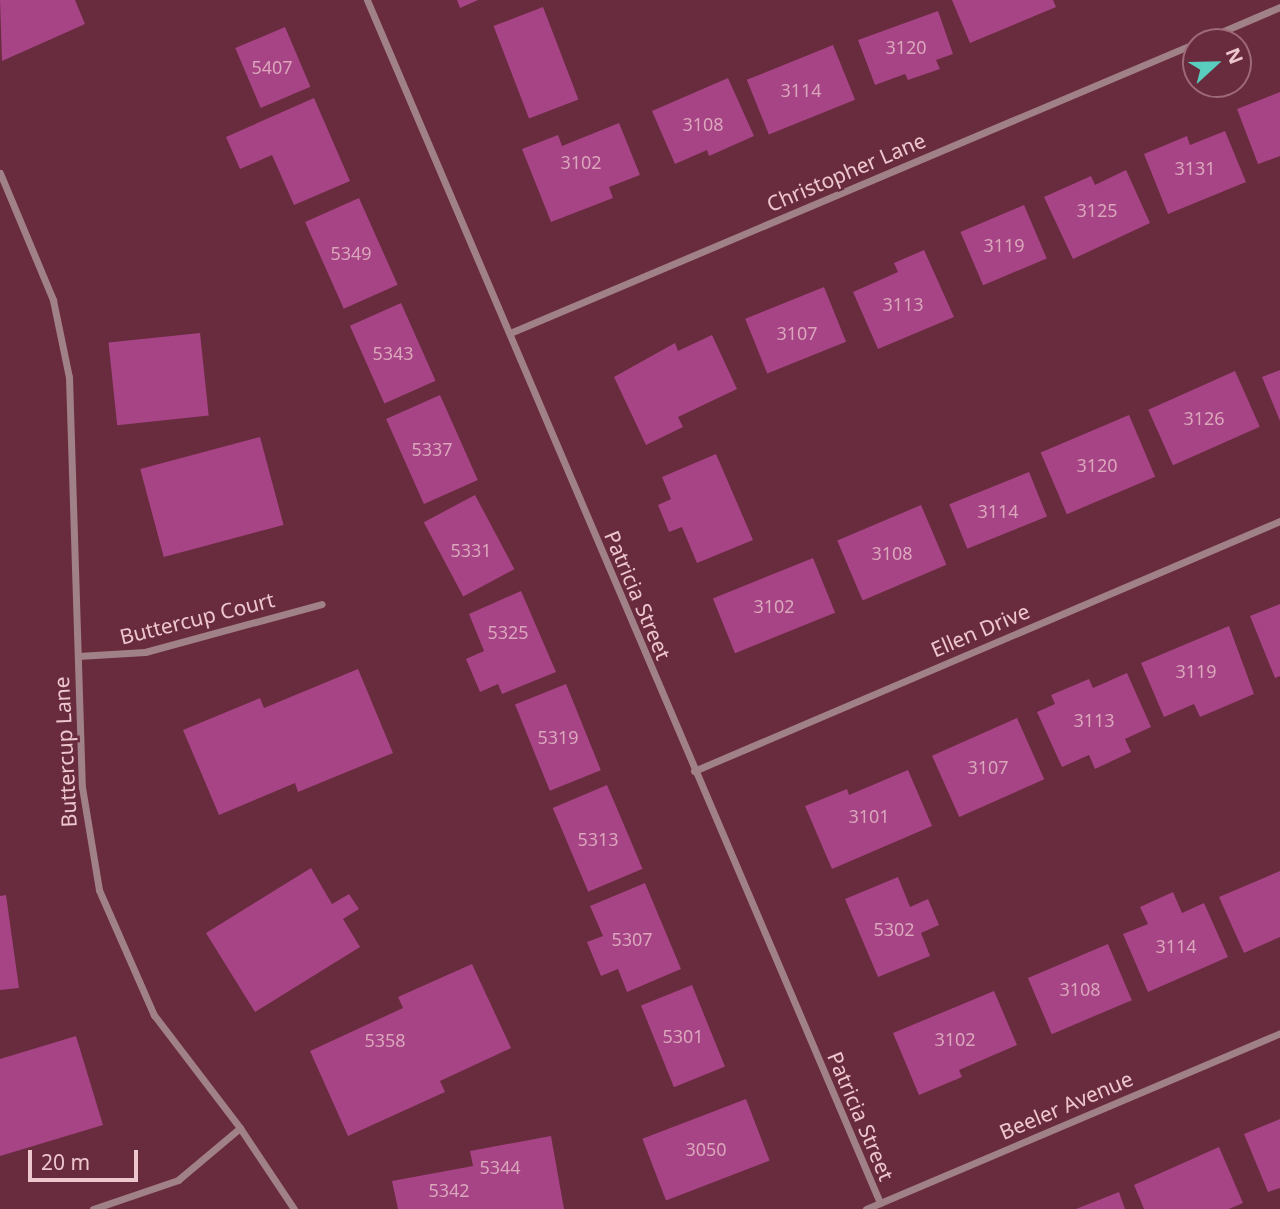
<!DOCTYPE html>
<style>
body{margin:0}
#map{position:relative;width:1280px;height:1209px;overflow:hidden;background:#692b3e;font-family:"Noto Sans",sans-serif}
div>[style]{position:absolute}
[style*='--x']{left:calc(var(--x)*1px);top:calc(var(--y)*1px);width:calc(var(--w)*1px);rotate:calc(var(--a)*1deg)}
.building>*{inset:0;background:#a64485;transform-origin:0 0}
.street>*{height:7px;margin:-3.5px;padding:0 3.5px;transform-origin:3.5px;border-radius:3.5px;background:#a18188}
span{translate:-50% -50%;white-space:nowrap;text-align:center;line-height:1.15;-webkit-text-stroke:5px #692b3e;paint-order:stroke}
.number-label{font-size:18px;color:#dba6bc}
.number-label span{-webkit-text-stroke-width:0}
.street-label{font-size:21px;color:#edc6ce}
.north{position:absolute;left:1182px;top:28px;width:70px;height:70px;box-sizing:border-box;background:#692b3e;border:2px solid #9e6978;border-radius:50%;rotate:68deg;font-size:19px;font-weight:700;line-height:28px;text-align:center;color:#edc6ce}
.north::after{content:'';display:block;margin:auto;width:24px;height:32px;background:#59cebe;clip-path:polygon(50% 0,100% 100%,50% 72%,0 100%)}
.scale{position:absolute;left:28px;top:1150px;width:110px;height:32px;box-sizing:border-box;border:4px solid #edc6ce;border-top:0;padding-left:9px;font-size:21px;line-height:24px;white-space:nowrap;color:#edc6ce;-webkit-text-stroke:5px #692b3e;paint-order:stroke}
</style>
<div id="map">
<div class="building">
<i style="clip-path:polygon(0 0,75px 0,85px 24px,2px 61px)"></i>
<i style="clip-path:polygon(457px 0,478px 0,460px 8px)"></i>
<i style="clip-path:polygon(952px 0,1053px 0,1056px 7px,970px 43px)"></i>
<i style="left:543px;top:7px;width:99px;height:53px;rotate:69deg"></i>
<i style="clip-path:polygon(938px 11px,953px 54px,936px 60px,940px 69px,908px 80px,905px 74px,875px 85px,858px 40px)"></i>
<i style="left:285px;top:27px;width:65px;height:54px;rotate:67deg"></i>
<i style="left:833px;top:45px;width:59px;height:93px;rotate:68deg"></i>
<i style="clip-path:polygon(728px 78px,754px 136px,709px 156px,707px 150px,675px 164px,652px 111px)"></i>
<i style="clip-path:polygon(1280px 92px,1280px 156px,1258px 164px,1237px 109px)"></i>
<i style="clip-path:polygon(314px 98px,350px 181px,294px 205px,272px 155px,240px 169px,226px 137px)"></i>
<i style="clip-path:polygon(619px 123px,640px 175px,609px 187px,613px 198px,551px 222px,522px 149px,558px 135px,562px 146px)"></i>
<i style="clip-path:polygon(1225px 131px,1246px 182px,1168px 214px,1144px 154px,1187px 136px,1190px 145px)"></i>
<i style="clip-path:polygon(1126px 170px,1150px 223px,1073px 259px,1044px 197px,1091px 176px,1095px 185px)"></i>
<i style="left:359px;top:198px;width:95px;height:59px;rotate:66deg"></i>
<i style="left:1024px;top:205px;width:58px;height:69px;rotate:67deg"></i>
<i style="clip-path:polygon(924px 250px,954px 317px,878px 349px,853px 292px,898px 272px,894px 263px)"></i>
<i style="left:824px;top:287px;width:59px;height:85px;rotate:68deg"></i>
<i style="left:401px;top:303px;width:85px;height:56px;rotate:66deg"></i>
<i style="left:200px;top:333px;width:83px;height:92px;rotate:84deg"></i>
<i style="clip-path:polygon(712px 335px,737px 389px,678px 417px,683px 427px,646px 445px,614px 377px,675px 343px,678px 351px)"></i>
<i style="clip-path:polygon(1280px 370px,1280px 421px,1262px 377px)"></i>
<i style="left:1235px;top:371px;width:61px;height:95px;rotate:66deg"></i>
<i style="left:440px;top:395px;width:93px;height:59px;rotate:66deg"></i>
<i style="left:1129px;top:415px;width:67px;height:96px;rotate:67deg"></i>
<i style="left:260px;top:437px;width:91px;height:124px;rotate:75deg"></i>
<i style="clip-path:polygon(716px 454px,753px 540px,697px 563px,682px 527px,669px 532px,658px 505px,671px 499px,662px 477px)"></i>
<i style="left:1029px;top:472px;width:48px;height:86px;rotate:68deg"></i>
<i style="left:475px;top:495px;width:84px;height:58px;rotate:62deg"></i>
<i style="left:921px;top:505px;width:65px;height:91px;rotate:67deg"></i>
<i style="left:813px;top:558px;width:59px;height:108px;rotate:68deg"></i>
<i style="clip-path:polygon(521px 591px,556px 672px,502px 694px,498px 684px,480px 692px,466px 659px,484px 651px,469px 614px)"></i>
<i style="clip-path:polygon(1280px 604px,1280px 676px,1275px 678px,1250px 616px)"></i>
<i style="clip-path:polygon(1229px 626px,1254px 694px,1200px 717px,1194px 704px,1164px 717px,1141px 663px)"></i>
<i style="clip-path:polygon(358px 669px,393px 753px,298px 792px,295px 783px,219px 815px,183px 730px,260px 698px,264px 708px)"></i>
<i style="clip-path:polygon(1127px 673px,1151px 727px,1125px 739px,1131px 752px,1095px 769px,1089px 755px,1062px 767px,1037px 712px,1055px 704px,1051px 695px,1089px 679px,1093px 688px)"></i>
<i style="left:566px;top:684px;width:93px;height:55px;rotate:68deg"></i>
<i style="left:1017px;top:718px;width:67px;height:93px;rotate:66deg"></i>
<i style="clip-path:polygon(908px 770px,932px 826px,832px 869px,805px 806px,847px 789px,849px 795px)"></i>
<i style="left:607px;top:785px;width:91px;height:59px;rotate:67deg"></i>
<i style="clip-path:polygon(311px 868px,332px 904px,349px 894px,359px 909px,343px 919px,360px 947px,255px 1012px,206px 933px)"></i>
<i style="clip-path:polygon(1280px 871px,1280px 937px,1244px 953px,1219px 897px)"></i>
<i style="clip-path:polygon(898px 877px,910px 907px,928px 899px,939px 925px,921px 933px,930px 956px,878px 977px,845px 899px)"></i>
<i style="clip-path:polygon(645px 883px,681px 969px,627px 992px,618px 969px,601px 976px,587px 942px,603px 936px,590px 906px)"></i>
<i style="clip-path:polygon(1173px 892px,1182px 913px,1204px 903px,1228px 957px,1148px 992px,1123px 934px,1148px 924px,1140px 907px)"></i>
<i style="clip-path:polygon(6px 895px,19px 988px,0 990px,0 896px)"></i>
<i style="left:1108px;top:944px;width:61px;height:87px;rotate:67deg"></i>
<i style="clip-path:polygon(472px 964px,511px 1048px,440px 1081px,445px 1092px,348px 1136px,310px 1051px,403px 1008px,398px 997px)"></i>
<i style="left:692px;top:985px;width:88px;height:55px;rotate:68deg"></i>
<i style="clip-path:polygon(994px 991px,1017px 1045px,959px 1070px,962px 1077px,919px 1095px,893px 1033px)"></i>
<i style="clip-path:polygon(76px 1036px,103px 1125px,0 1156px,0 1059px)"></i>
<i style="left:746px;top:1099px;width:66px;height:111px;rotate:69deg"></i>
<i style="clip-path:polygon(1280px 1119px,1280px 1188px,1268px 1192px,1244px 1134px)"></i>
<i style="clip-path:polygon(551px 1136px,564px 1209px,398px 1209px,392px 1181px,473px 1166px,470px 1151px)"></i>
<i style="clip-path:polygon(1219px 1147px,1243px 1203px,1229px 1209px,1144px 1209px,1134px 1185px)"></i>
<i style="clip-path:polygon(1119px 1192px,1125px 1209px,1076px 1209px)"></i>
</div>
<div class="street">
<i style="--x:367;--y:0;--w:1308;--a:66.9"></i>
<i style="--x:1198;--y:42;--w:89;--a:-23.1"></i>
<i style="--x:0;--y:173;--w:138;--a:67.3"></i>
<i style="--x:53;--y:300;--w:79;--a:78.3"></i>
<i style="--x:69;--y:377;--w:410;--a:88.2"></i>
<i style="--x:82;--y:787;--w:104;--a:80.6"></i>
<i style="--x:99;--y:890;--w:137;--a:66.3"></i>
<i style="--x:154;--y:1015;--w:142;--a:52.7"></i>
<i style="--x:240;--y:1128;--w:97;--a:56.3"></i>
<i style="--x:510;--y:333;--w:745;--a:-22.92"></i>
<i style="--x:78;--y:656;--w:67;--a:-3.4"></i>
<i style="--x:145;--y:652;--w:183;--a:-15.2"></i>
<i style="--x:694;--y:771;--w:637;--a:-23.1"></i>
<i style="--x:93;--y:1209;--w:90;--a:-18.8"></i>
<i style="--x:178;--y:1180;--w:81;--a:-40"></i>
<i style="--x:866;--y:1209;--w:450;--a:-23"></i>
</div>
<div class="number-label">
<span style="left:906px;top:47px">3120</span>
<span style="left:272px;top:67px">5407</span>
<span style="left:801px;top:90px">3114</span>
<span style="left:703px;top:124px">3108</span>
<span style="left:581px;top:162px">3102</span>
<span style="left:1195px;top:168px">3131</span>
<span style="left:1097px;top:210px">3125</span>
<span style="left:1004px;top:245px">3119</span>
<span style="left:351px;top:253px">5349</span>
<span style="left:903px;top:304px">3113</span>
<span style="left:797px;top:333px">3107</span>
<span style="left:393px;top:353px">5343</span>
<span style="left:1204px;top:418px">3126</span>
<span style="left:432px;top:449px">5337</span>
<span style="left:1097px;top:465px">3120</span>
<span style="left:998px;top:511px">3114</span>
<span style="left:471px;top:550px">5331</span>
<span style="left:892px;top:553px">3108</span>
<span style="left:774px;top:606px">3102</span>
<span style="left:508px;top:632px">5325</span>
<span style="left:1196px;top:671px">3119</span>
<span style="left:1094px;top:720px">3113</span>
<span style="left:558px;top:737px">5319</span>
<span style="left:988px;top:767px">3107</span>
<span style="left:869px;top:816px">3101</span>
<span style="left:598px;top:839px">5313</span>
<span style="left:894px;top:929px">5302</span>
<span style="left:632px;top:939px">5307</span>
<span style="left:1176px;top:946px">3114</span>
<span style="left:1080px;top:989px">3108</span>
<span style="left:683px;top:1036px">5301</span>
<span style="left:955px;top:1039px">3102</span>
<span style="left:385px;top:1040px">5358</span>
<span style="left:706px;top:1149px">3050</span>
<span style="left:500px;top:1167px">5344</span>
<span style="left:449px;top:1190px">5342</span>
</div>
<div class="street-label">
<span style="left:846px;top:172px;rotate:-23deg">Christopher Lane</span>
<span style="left:638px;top:595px;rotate:67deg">Patricia Street</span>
<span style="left:197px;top:618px;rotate:-14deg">Buttercup Court</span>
<span style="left:980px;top:630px;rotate:-23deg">Ellen Drive</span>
<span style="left:65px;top:752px;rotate:-93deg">Buttercup Lane</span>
<span style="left:1066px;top:1105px;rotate:-23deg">Beeler Avenue</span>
<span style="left:861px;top:1116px;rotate:67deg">Patricia Street</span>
</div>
<div class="north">N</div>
<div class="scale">20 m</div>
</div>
